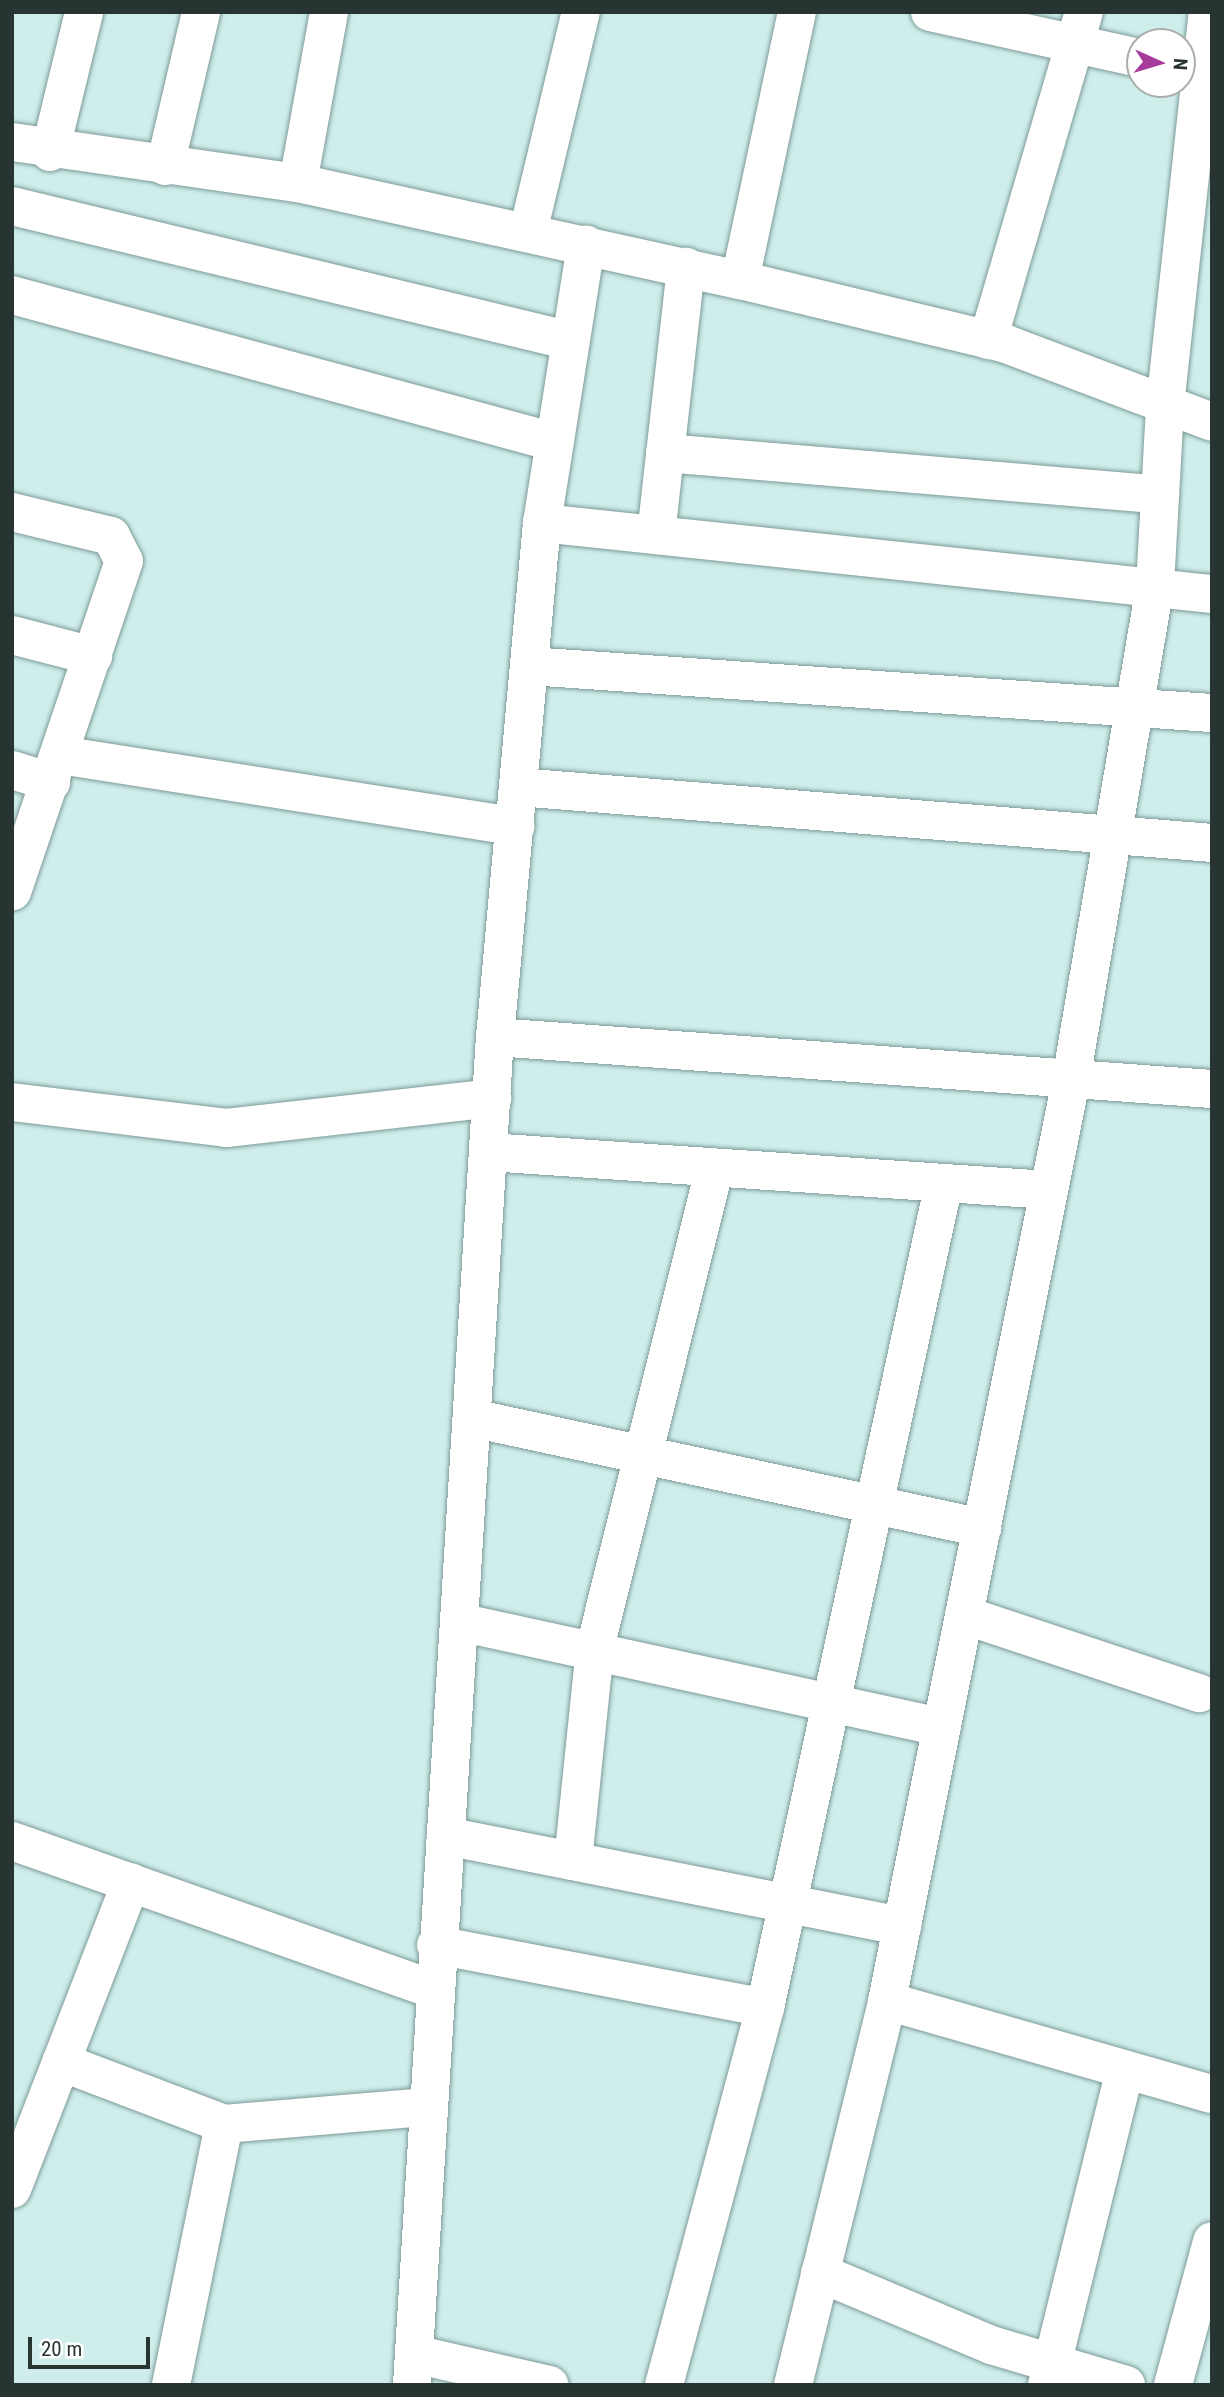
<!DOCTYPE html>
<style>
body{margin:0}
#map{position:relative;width:1224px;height:2397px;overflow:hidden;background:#cfeeeb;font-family:"Roboto Condensed",sans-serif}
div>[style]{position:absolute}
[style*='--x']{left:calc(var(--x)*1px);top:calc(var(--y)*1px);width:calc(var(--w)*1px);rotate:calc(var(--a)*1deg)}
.roads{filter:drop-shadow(0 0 2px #7d9a97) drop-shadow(0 0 2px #7d9a97)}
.street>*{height:38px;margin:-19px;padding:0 19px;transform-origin:19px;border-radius:19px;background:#fff}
span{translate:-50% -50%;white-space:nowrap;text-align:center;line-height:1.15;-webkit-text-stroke:7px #fff;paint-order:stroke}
.frame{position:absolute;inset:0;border:14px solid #273432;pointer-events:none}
.north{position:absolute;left:1126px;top:28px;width:70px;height:70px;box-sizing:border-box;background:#fff;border:2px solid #a9aead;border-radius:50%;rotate:94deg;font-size:19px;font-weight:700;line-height:28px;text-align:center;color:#273432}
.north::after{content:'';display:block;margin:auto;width:24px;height:32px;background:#a73b9b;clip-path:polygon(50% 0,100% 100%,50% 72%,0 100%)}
.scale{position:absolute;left:28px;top:2337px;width:122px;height:32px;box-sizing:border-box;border:4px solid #273432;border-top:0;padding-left:9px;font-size:21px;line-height:24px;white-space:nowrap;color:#273432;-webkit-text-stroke:5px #fff;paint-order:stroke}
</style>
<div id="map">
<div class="roads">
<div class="street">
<i style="--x:930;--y:12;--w:215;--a:12.4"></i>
<i style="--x:12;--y:142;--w:289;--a:8.2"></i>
<i style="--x:298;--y:183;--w:453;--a:12.4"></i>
<i style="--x:740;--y:280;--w:274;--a:13.5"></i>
<i style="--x:1006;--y:344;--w:220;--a:20.7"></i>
<i style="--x:50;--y:152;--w:144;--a:-76.3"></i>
<i style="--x:165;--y:166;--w:158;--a:-76.8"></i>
<i style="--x:298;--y:183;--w:174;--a:-79.7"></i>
<i style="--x:12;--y:206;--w:575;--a:13.58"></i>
<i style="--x:528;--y:232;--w:226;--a:-76.5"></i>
<i style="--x:740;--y:280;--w:274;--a:-78"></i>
<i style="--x:12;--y:295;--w:562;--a:15.17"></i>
<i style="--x:988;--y:340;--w:342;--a:-73.7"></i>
<i style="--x:665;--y:453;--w:497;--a:4.8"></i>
<i style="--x:12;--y:512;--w:102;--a:13.6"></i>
<i style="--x:111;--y:536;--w:28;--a:63"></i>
<i style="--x:124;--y:561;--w:349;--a:108.7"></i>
<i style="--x:542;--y:523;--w:674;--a:6.05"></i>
<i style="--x:656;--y:535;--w:270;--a:-83.6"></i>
<i style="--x:12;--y:635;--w:84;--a:14.5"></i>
<i style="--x:529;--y:666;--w:685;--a:3.94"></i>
<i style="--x:60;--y:755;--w:461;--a:8.9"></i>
<i style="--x:12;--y:770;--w:41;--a:17.1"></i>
<i style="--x:518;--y:787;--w:696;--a:4.61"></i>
<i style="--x:495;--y:1037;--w:719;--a:4.15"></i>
<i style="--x:12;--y:1102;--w:216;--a:6.9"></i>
<i style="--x:226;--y:1128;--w:268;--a:-6.4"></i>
<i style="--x:488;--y:1152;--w:562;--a:3.88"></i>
<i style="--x:472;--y:1418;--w:522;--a:12.17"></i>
<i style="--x:964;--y:1615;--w:248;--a:18.4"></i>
<i style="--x:459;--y:1622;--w:494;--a:12.3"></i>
<i style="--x:446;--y:1836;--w:465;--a:11.2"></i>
<i style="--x:12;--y:1841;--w:448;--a:19.4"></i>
<i style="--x:573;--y:1861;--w:214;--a:-84.1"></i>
<i style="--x:595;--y:1648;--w:495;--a:-76"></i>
<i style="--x:436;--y:1945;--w:335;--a:10.8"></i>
<i style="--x:887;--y:2001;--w:338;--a:16"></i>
<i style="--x:61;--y:2062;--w:174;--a:20.8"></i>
<i style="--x:224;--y:2124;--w:204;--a:-4.8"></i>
<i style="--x:12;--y:2189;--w:329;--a:-68.8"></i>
<i style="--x:820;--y:2273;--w:186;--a:22.8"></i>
<i style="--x:991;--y:2345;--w:141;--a:16.5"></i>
<i style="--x:414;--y:2354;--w:139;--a:12.9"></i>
<i style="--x:171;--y:2385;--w:266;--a:-78.5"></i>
<i style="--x:412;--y:2385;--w:1351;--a:-86.48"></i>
<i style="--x:495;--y:1037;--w:516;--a:-84.78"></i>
<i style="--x:542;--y:523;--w:282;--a:-81"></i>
<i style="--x:664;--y:2385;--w:390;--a:-75"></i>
<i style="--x:765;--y:2008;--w:844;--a:-77.76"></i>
<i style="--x:793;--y:2385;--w:395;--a:-76.2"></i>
<i style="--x:887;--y:2001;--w:939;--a:-78.7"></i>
<i style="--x:1071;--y:1080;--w:501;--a:-80.35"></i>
<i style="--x:1155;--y:586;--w:180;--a:-86.8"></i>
<i style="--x:1165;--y:406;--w:396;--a:-83.8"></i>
<i style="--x:1047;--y:2385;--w:325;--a:-76.1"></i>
<i style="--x:1173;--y:2385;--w:149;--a:-74.8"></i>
</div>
</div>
<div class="frame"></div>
<div class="north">N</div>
<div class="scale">20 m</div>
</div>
